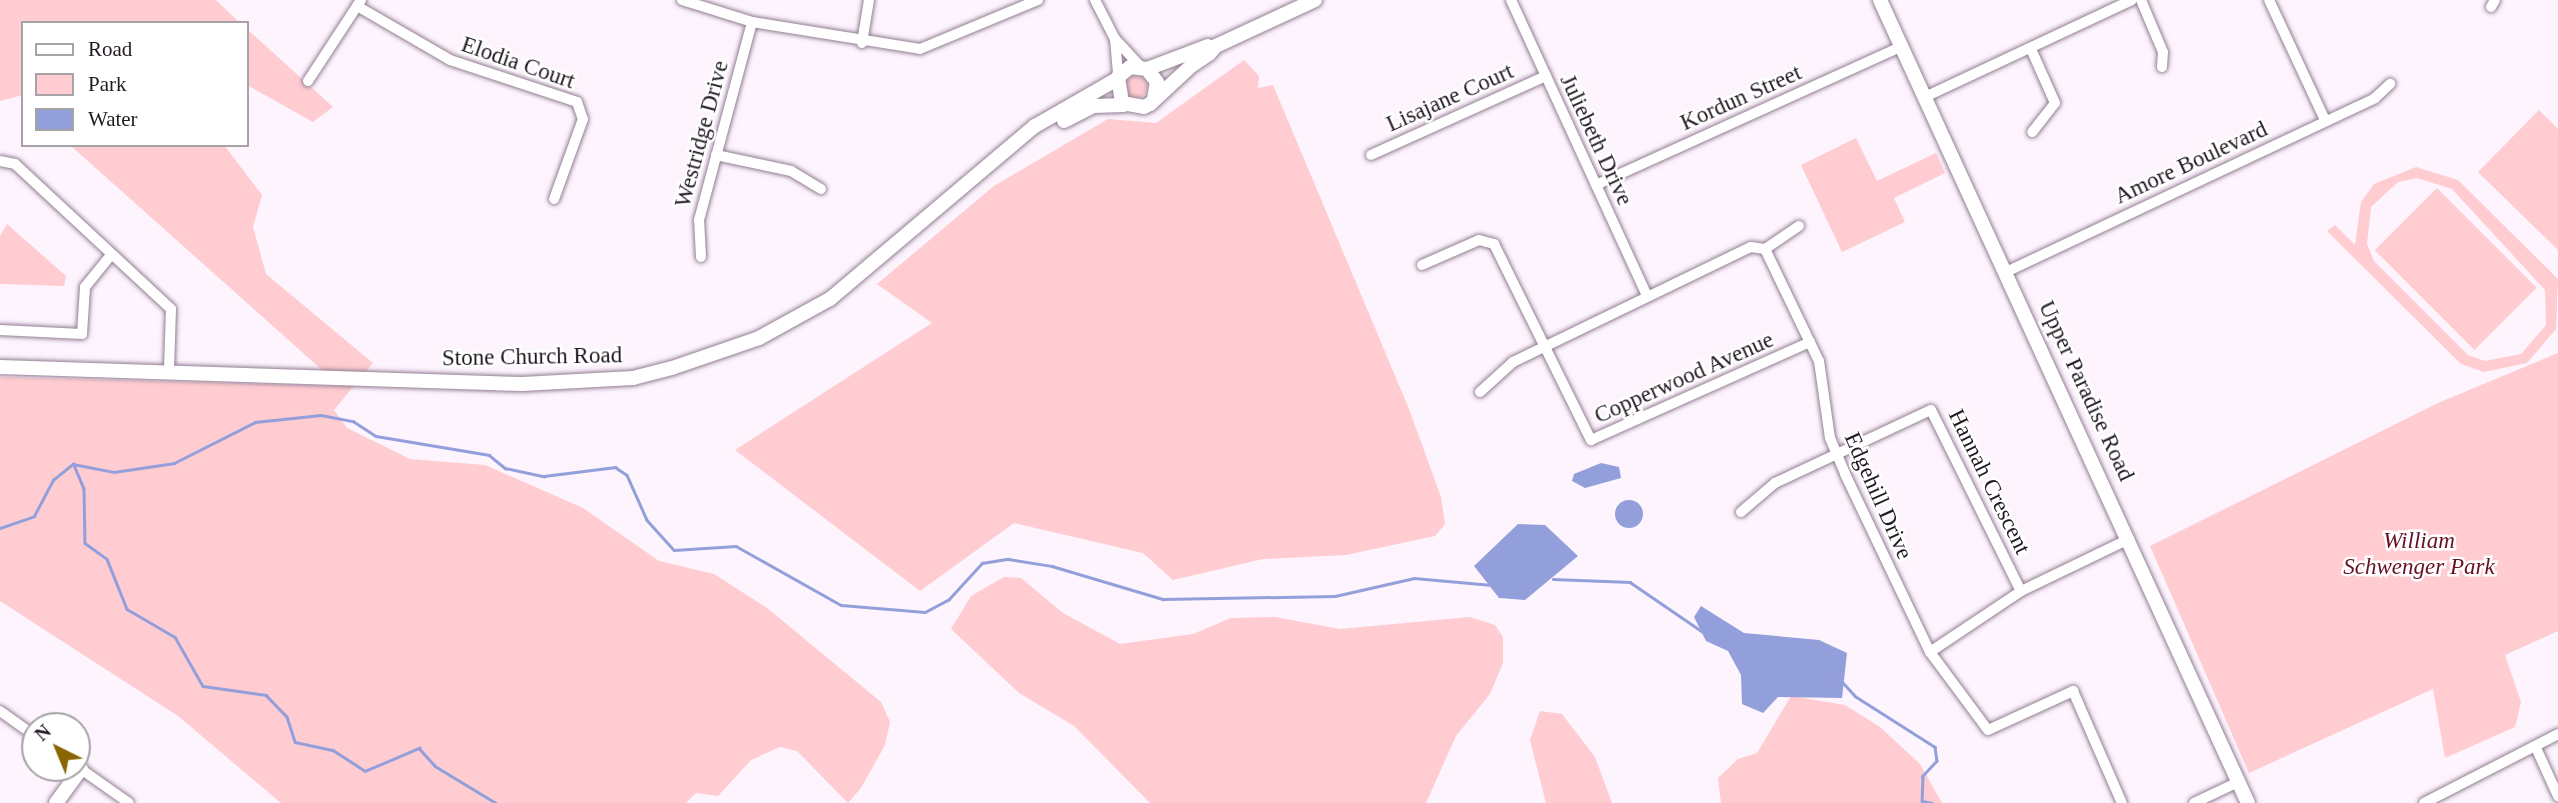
<!DOCTYPE html>
<style>
body{margin:0}
#map{position:relative;width:2558px;height:803px;overflow:hidden;background:#fdf4fd;font-family:"Times New Roman",serif}
div>[style]{position:absolute}
[style*='--x']{left:calc(var(--x)*1px);top:calc(var(--y)*1px);width:calc(var(--w)*1px);rotate:calc(var(--a)*1deg)}
.green>*{inset:0;background:#ffccd1;transform-origin:0 0}
.round{border-radius:50%}
.water>*{inset:0;background:#939fdb}
.stream>*{height:2.5px;margin:-1.25px;padding:0 1.25px;transform-origin:1.25px;border-radius:1.25px;background:#939fdb}
.roads{filter:drop-shadow(0 0 2px #927e93) drop-shadow(0 0 2px #927e93)}
.street>*{height:10px;margin:-5px;padding:0 5px;transform-origin:5px;border-radius:5px;background:#fff}
.secondary>*{height:14px;margin:-7px;padding:0 7px;transform-origin:7px;border-radius:7px;background:#fff}
span{translate:-50% -50%;white-space:nowrap;text-align:center;line-height:1.15;-webkit-text-stroke:5px #fff;paint-order:stroke}
.street-label{font-size:23px;color:#211922}
.park-label{font-size:23px;color:#661026;font-style:italic}
.legend{position:absolute;left:21px;top:21px;width:228px;height:126px;box-sizing:border-box;background:#fff;border:2px solid #a6a3a7;margin:0;padding:9px 12px;list-style:none;font-size:21px;color:#211922}
.legend li{display:flex;align-items:center;gap:14px;height:35px}
.legend b{width:35px;border:2px solid #a6a3a7}
.north{position:absolute;left:21px;top:712px;width:70px;height:70px;box-sizing:border-box;background:#fff;border:2px solid #a6a3a7;border-radius:50%;rotate:317deg;font-size:19px;font-weight:700;line-height:28px;text-align:center;color:#211922}
.north::after{content:'';display:block;margin:auto;width:24px;height:32px;background:#896604;clip-path:polygon(50% 0,100% 100%,50% 72%,0 100%)}
</style>
<div id="map">
<div class="green">
<i style="clip-path:polygon(0 0,216px 0,240px 23px,23px 23px,23px 95px,0 101px)"></i>
<i style="clip-path:polygon(247px 29px,333px 107px,313px 122px,247px 85px)"></i>
<i style="clip-path:polygon(1244px 60px,1259px 76px,1258px 88px,1273px 85px,1409px 409px,1441px 497px,1445px 524px,1435px 536px,1346px 555px,1263px 559px,1173px 580px,1143px 553px,1014px 523px,920px 591px,735px 450px,932px 323px,877px 284px,994px 186px,1108px 119px,1156px 123px)"></i>
<i class="round" style="left:1125px;top:76px;width:22px;height:22px"></i>
<i style="clip-path:polygon(2539px 110px,2558px 129px,2558px 250px,2478px 172px)"></i>
<i style="clip-path:polygon(1856px 138px,1877px 181px,1936px 153px,1945px 173px,1894px 198px,1905px 222px,1842px 252px,1801px 165px)"></i>
<i style="clip-path:polygon(70px 145px,224px 145px,262px 195px,253px 227px,266px 274px,373px 363px,334px 410px,347px 428px,410px 459px,485px 465px,583px 508px,659px 561px,714px 574px,767px 608px,881px 702px,890px 722px,885px 745px,861px 788px,848px 803px,797px 751px,780px 747px,751px 760px,718px 796px,696px 793px,686px 803px,281px 803px,178px 716px,0 601px,0 377px,340px 386px)"></i>
<i style="clip-path:polygon(evenodd,2416px 167px,2458px 180px,2558px 279px,2556px 329px,2527px 363px,2484px 372px,2461px 364px,2327px 231px,2335px 225px,2355px 245px,2361px 202px,2374px 184px,2416px 167px,2417px 178px,2452px 189px,2545px 290px,2546px 325px,2521px 354px,2485px 361px,2468px 355px,2374px 261px,2367px 244px,2371px 207px,2398px 182px,2417px 178px)"></i>
<i style="left:2437px;top:188px;width:141px;height:88px;rotate:45deg"></i>
<i style="clip-path:polygon(7px 224px,66px 276px,64px 286px,0 284px,0 236px)"></i>
<i style="clip-path:polygon(2558px 353px,2558px 631px,2505px 655px,2521px 702px,2515px 727px,2445px 758px,2433px 689px,2249px 773px,2150px 546px,2438px 403px)"></i>
<i style="clip-path:polygon(1004px 577px,1021px 578px,1063px 613px,1120px 644px,1193px 634px,1231px 618px,1275px 617px,1340px 629px,1470px 617px,1495px 625px,1503px 637px,1503px 663px,1490px 694px,1456px 736px,1426px 803px,1150px 803px,1074px 726px,1019px 693px,951px 629px,971px 596px)"></i>
<i style="clip-path:polygon(1791px 696px,1845px 705px,1880px 727px,1920px 764px,1942px 803px,1721px 803px,1718px 778px,1738px 759px,1757px 753px)"></i>
<i style="clip-path:polygon(1540px 711px,1562px 714px,1595px 757px,1612px 803px,1546px 803px,1530px 740px)"></i>
</div>
<div class="water">
<i style="clip-path:polygon(1601px 463px,1619px 467px,1621px 478px,1585px 488px,1572px 481px,1574px 474px)"></i>
<i class="round" style="left:1615px;top:500px;width:28px;height:28px"></i>
<i style="clip-path:polygon(1518px 524px,1545px 525px,1578px 556px,1525px 600px,1499px 598px,1474px 566px)"></i>
<i style="clip-path:polygon(1701px 606px,1744px 633px,1819px 640px,1847px 653px,1842px 698px,1778px 697px,1763px 713px,1742px 704px,1741px 675px,1728px 651px,1706px 641px,1694px 617px)"></i>
</div>
<div class="stream">
<i style="--x:74;--y:465;--w:25;--a:67"></i>
<i style="--x:84;--y:488;--w:55;--a:89"></i>
<i style="--x:85;--y:543;--w:27;--a:36"></i>
<i style="--x:107;--y:559;--w:54;--a:68.2"></i>
<i style="--x:127;--y:609;--w:56;--a:30.3"></i>
<i style="--x:175;--y:637;--w:56;--a:60.3"></i>
<i style="--x:203;--y:686;--w:64;--a:8.1"></i>
<i style="--x:266;--y:695;--w:30;--a:46"></i>
<i style="--x:287;--y:717;--w:26;--a:72"></i>
<i style="--x:295;--y:742;--w:39;--a:12"></i>
<i style="--x:333;--y:750;--w:38;--a:33"></i>
<i style="--x:365;--y:771;--w:59;--a:-23.1"></i>
<i style="--x:419;--y:748;--w:24;--a:48"></i>
<i style="--x:435;--y:766;--w:71;--a:31.2"></i>
<i style="--x:0;--y:528;--w:36;--a:-19"></i>
<i style="--x:34;--y:516;--w:41;--a:-62.2"></i>
<i style="--x:53;--y:480;--w:26;--a:-39"></i>
<i style="--x:73;--y:464;--w:42;--a:11"></i>
<i style="--x:114;--y:472;--w:61;--a:-8.5"></i>
<i style="--x:174;--y:463;--w:91;--a:-26.8"></i>
<i style="--x:255;--y:422;--w:66;--a:-6.1"></i>
<i style="--x:321;--y:415;--w:33;--a:11"></i>
<i style="--x:353;--y:421;--w:27;--a:33"></i>
<i style="--x:376;--y:436;--w:115;--a:9.5"></i>
<i style="--x:489;--y:455;--w:21;--a:39"></i>
<i style="--x:505;--y:468;--w:40;--a:12"></i>
<i style="--x:544;--y:476;--w:72;--a:-7.2"></i>
<i style="--x:615;--y:467;--w:14;--a:34"></i>
<i style="--x:627;--y:475;--w:49;--a:66"></i>
<i style="--x:647;--y:520;--w:40;--a:48"></i>
<i style="--x:674;--y:550;--w:62;--a:-3.7"></i>
<i style="--x:736;--y:546;--w:120;--a:29.3"></i>
<i style="--x:841;--y:605;--w:84;--a:4.8"></i>
<i style="--x:925;--y:612;--w:27;--a:-28"></i>
<i style="--x:949;--y:599;--w:49;--a:-47.5"></i>
<i style="--x:982;--y:563;--w:26;--a:-9"></i>
<i style="--x:1008;--y:559;--w:45;--a:9"></i>
<i style="--x:1052;--y:566;--w:116;--a:16.6"></i>
<i style="--x:1163;--y:599;--w:172;--a:-1"></i>
<i style="--x:1335;--y:596;--w:81;--a:-12.8"></i>
<i style="--x:1414;--y:578;--w:78;--a:5.1"></i>
<i style="--x:1553;--y:579;--w:77;--a:2.2"></i>
<i style="--x:1630;--y:582;--w:88;--a:34.4"></i>
<i style="--x:1838;--y:677;--w:25;--a:48"></i>
<i style="--x:1855;--y:696;--w:95;--a:32.5"></i>
<i style="--x:1935;--y:747;--w:14;--a:82"></i>
<i style="--x:1937;--y:761;--w:21;--a:133"></i>
<i style="--x:1923;--y:776;--w:25;--a:92"></i>
<i style="--x:1922;--y:801;--w:10;--a:11"></i>
</div>
<div class="roads">
<div class="street">
<i style="--x:682;--y:0;--w:73;--a:17.4"></i>
<i style="--x:752;--y:22;--w:170;--a:9.1"></i>
<i style="--x:920;--y:49;--w:128;--a:-22.6"></i>
<i style="--x:1095;--y:0;--w:44;--a:62.9"></i>
<i style="--x:1115;--y:39;--w:38;--a:47"></i>
<i style="--x:1511;--y:0;--w:326;--a:65.3"></i>
<i style="--x:2141;--y:0;--w:56;--a:67.1"></i>
<i style="--x:2163;--y:52;--w:15;--a:94"></i>
<i style="--x:2269;--y:0;--w:132;--a:65"></i>
<i style="--x:357;--y:6;--w:108;--a:30.1"></i>
<i style="--x:450;--y:60;--w:134;--a:18.3"></i>
<i style="--x:577;--y:102;--w:18;--a:71"></i>
<i style="--x:583;--y:119;--w:85;--a:109.9"></i>
<i style="--x:2491;--y:7;--w:8;--a:-60"></i>
<i style="--x:1115;--y:39;--w:38;--a:85"></i>
<i style="--x:862;--y:43;--w:44;--a:-80.8"></i>
<i style="--x:2031;--y:49;--w:59;--a:66"></i>
<i style="--x:2055;--y:103;--w:37;--a:128"></i>
<i style="--x:308;--y:81;--w:97;--a:-56.8"></i>
<i style="--x:1927;--y:96;--w:226;--a:-25.1"></i>
<i style="--x:716;--y:155;--w:77;--a:12"></i>
<i style="--x:791;--y:171;--w:35;--a:31"></i>
<i style="--x:1371;--y:155;--w:192;--a:-24.3"></i>
<i style="--x:0;--y:161;--w:15;--a:11"></i>
<i style="--x:15;--y:164;--w:213;--a:42.9"></i>
<i style="--x:171;--y:309;--w:59;--a:91.9"></i>
<i style="--x:1596;--y:185;--w:337;--a:-24.4"></i>
<i style="--x:1765;--y:249;--w:41;--a:-34.1"></i>
<i style="--x:701;--y:257;--w:37;--a:-93"></i>
<i style="--x:699;--y:220;--w:205;--a:-75"></i>
<i style="--x:1422;--y:265;--w:62;--a:-23.7"></i>
<i style="--x:1479;--y:240;--w:16;--a:15"></i>
<i style="--x:1494;--y:244;--w:219;--a:63.7"></i>
<i style="--x:1591;--y:440;--w:240;--a:-24.1"></i>
<i style="--x:2006;--y:272;--w:408;--a:-25.2"></i>
<i style="--x:2375;--y:98;--w:21;--a:-43"></i>
<i style="--x:0;--y:330;--w:82;--a:2.8"></i>
<i style="--x:82;--y:334;--w:47;--a:-86.3"></i>
<i style="--x:85;--y:287;--w:41;--a:-50.9"></i>
<i style="--x:1480;--y:392;--w:45;--a:-42.3"></i>
<i style="--x:1513;--y:362;--w:264;--a:-25.8"></i>
<i style="--x:1751;--y:247;--w:14;--a:8"></i>
<i style="--x:1765;--y:249;--w:124;--a:64.3"></i>
<i style="--x:1819;--y:361;--w:78;--a:81.9"></i>
<i style="--x:1830;--y:438;--w:39;--a:67"></i>
<i style="--x:1845;--y:474;--w:197;--a:64.5"></i>
<i style="--x:1930;--y:652;--w:97;--a:53.4"></i>
<i style="--x:1988;--y:730;--w:94;--a:-24.6"></i>
<i style="--x:2073;--y:691;--w:122;--a:66.4"></i>
<i style="--x:1741;--y:512;--w:45;--a:-40.5"></i>
<i style="--x:1775;--y:483;--w:172;--a:-25.1"></i>
<i style="--x:1931;--y:410;--w:202;--a:63.6"></i>
<i style="--x:1930;--y:652;--w:110;--a:-33.8"></i>
<i style="--x:2021;--y:591;--w:120;--a:-25.7"></i>
<i style="--x:0;--y:711;--w:43;--a:35.5"></i>
<i style="--x:2537;--y:750;--w:51;--a:65.5"></i>
<i style="--x:78;--y:767;--w:62;--a:35.2"></i>
<i style="--x:2194;--y:803;--w:49;--a:-25.5"></i>
<i style="--x:2424;--y:803;--w:151;--a:-27.2"></i>
</div>
<div class="secondary">
<i style="--x:1880;--y:0;--w:883;--a:65.38"></i>
<i style="--x:1147;--y:69;--w:65;--a:-20.7"></i>
<i style="--x:1154;--y:99;--w:17;--a:-80"></i>
<i style="--x:1157;--y:82;--w:16;--a:-128"></i>
<i style="--x:1147;--y:69;--w:17;--a:-173"></i>
<i style="--x:1130;--y:67;--w:16;--a:140"></i>
<i style="--x:1118;--y:77;--w:26;--a:81"></i>
<i style="--x:1122;--y:103;--w:22;--a:10"></i>
<i style="--x:1144;--y:107;--w:7;--a:-27"></i>
<i style="--x:1150;--y:104;--w:56;--a:-42.8"></i>
<i style="--x:1191;--y:66;--w:22;--a:-34"></i>
<i style="--x:1209;--y:54;--w:11;--a:-49"></i>
<i style="--x:1216;--y:46;--w:109;--a:-24.9"></i>
<i style="--x:1064;--y:121;--w:33;--a:-27"></i>
<i style="--x:1093;--y:106;--w:31;--a:-2"></i>
<i style="--x:0;--y:367;--w:522;--a:1.87"></i>
<i style="--x:522;--y:384;--w:111;--a:-3.1"></i>
<i style="--x:633;--y:378;--w:40;--a:-14.4"></i>
<i style="--x:672;--y:368;--w:92;--a:-19"></i>
<i style="--x:759;--y:338;--w:81;--a:-28.8"></i>
<i style="--x:830;--y:299;--w:268;--a:-40.2"></i>
<i style="--x:1035;--y:126;--w:95;--a:-29.8"></i>
<i style="--x:56;--y:803;--w:42;--a:-53.7"></i>
</div>
</div>
<div class="street-label">
<span style="left:518px;top:63px;rotate:19deg">Elodia Court</span>
<span style="left:1450px;top:98px;rotate:-24deg">Lisajane Court</span>
<span style="left:1741px;top:98px;rotate:-24deg">Kordun Street</span>
<span style="left:702px;top:134px;rotate:-75deg">Westridge Drive</span>
<span style="left:1596px;top:140px;rotate:65deg">Juliebeth Drive</span>
<span style="left:2191px;top:163px;rotate:-25deg">Amore Boulevard</span>
<span style="left:532px;top:357px;rotate:-1deg">Stone Church Road</span>
<span style="left:1684px;top:378px;rotate:-24deg">Copperwood Avenue</span>
<span style="left:2086px;top:391px;rotate:65deg">Upper Paradise Road</span>
<span style="left:1989px;top:482px;rotate:64deg">Hannah Crescent</span>
<span style="left:1878px;top:496px;rotate:66deg">Edgehill Drive</span>
</div>
<div class="park-label">
<span style="left:2419px;top:554px">William<br>Schwenger Park</span>
</div>
<ul class="legend">
<li><b style="height:9px;background:#fff"></b>Road</li>
<li><b style="height:19px;background:#ffccd1"></b>Park</li>
<li><b style="height:19px;background:#939fdb"></b>Water</li>
</ul>
<div class="north">N</div>
</div>
